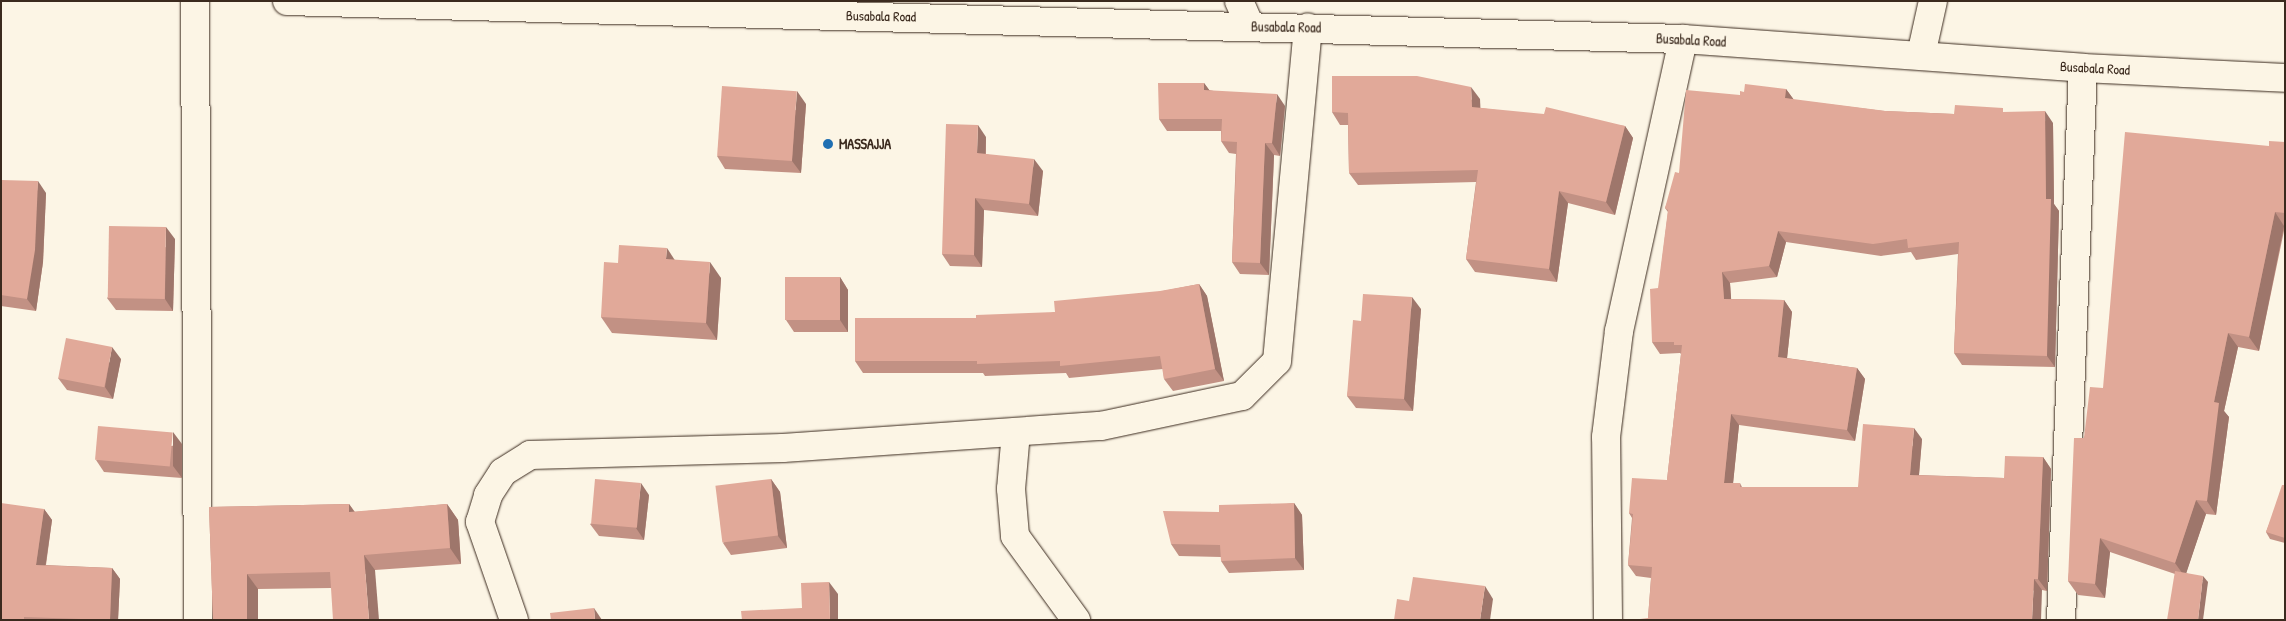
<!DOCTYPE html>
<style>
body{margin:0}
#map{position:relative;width:2286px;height:621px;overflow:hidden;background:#fcf5e5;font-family:"Patrick Hand",sans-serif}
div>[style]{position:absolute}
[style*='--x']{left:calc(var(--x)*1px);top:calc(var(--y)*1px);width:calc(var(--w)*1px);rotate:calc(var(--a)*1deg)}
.roads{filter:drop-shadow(0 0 1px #3b2a1e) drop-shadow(0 0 1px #3b2a1e)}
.minor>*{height:28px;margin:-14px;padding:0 14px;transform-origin:14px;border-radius:14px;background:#fcf5e5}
.tertiary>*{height:28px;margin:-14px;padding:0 14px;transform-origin:14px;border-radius:14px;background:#fcf5e5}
.wall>*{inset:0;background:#c29184}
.shaded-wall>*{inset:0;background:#9e766b}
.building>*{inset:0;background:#e1a999;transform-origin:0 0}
.dots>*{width:14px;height:14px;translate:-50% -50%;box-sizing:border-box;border:2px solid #fcf5e5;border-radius:50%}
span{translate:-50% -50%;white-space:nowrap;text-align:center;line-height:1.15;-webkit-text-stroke:4.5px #fcf5e5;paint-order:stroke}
.street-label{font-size:14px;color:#3b2a1e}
.poi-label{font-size:14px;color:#3b2a1e;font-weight:700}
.left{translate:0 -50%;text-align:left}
.frame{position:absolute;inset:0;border:2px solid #3b2a1e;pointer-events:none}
</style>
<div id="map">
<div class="roads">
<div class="minor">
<i style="--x:195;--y:1;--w:619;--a:89.72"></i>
<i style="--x:1239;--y:1;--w:27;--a:66"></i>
<i style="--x:1921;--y:55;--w:55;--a:-77.5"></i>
<i style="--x:1016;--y:432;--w:57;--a:95"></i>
<i style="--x:1011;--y:489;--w:47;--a:85.1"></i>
<i style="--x:1015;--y:536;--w:104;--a:54"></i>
<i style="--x:514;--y:620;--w:104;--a:-109.1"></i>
<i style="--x:480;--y:522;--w:28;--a:-73"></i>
<i style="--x:488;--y:495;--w:27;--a:-57"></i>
<i style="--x:503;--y:472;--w:32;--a:-32"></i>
<i style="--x:530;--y:455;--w:253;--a:-1.6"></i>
<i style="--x:783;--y:448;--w:319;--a:-4"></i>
<i style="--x:1101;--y:426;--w:144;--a:-12"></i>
<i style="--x:1242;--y:396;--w:49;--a:-45"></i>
<i style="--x:1277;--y:361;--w:335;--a:-84.7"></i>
<i style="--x:1608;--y:620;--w:183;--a:-90.6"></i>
<i style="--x:1606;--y:437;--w:107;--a:-83"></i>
<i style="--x:1619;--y:331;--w:299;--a:-77.6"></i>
<i style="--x:2061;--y:620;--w:552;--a:-87.72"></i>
</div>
<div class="tertiary">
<i style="--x:287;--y:1;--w:1397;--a:1.56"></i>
<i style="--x:1683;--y:39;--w:401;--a:4.1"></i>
<i style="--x:2083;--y:68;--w:202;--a:2.8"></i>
</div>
</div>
<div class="wall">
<i style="clip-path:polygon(1204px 83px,1209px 90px,1285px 106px,1280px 156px,1274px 155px,1269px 275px,1240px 274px,1232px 262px,1236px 154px,1229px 153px,1221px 141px,1221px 131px,1167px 131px,1159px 119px)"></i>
<i style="clip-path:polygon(1786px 89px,1794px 100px,1885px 111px,1954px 114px,2006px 112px,2053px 123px,2054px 204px,2059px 211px,2055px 367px,1962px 365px,1954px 353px,1958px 254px,1916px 260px,1911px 252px,1881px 256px,1786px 242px,1777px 277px,1730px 283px,1731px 299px,1784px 300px,1792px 312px,1787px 358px,1857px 368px,1865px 379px,1855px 441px,1739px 425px,1733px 483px,1740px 483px,1742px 487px,1858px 487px,1922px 439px,1919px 475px,2004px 478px,2043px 457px,2051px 469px,2047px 591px,2042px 590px,1648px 618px,1651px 578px,1636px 576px,1628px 565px,1632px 518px,1629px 513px,1667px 480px,1681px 354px,1680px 353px,1660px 354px,1652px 342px,1668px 212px,1665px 208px,1679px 173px,1740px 95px,1744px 92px)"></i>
<i style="clip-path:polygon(1480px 99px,1480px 108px,1625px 126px,1633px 138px,1615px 215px,1568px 203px,1557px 282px,1475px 272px,1466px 259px,1476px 182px,1358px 185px,1349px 173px,1348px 125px,1340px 125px,1332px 112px)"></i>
<i style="clip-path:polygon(806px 104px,801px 173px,725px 169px,717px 156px)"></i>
<i style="clip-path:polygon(986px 137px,986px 154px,1043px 171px,1038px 216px,984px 210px,982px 267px,950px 266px,942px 254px)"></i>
<i style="clip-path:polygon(2285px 142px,2285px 226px,2259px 351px,2238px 347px,2224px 411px,2229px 417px,2216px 515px,2206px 514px,2186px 573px,2208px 582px,2175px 574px,2110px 552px,2105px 598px,2078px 595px,2068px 581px,2084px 438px,2103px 388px,2269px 146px)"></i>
<i style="clip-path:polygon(1px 180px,46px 193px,43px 262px,36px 311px,1px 306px)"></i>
<i style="clip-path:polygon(175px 239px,173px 311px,116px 310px,107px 298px)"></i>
<i style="clip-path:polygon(675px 260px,721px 278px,717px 340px,612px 333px,601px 317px,618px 263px)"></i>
<i style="clip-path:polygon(840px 277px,848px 290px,848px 332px,794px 332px,786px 320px)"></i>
<i style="clip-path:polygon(1199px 284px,1207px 296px,1224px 381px,1173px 391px,1164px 379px,1163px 369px,1069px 378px,1066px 373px,985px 376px,983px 373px,863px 373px,855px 361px,1055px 312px)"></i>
<i style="clip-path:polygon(1421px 309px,1413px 411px,1356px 408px,1347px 396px,1361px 321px)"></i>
<i style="clip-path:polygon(121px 359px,113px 399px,67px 390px,58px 378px)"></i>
<i style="clip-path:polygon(182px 444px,182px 478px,104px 472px,96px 460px)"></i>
<i style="clip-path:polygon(771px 479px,780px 492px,787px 548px,731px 555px,723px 543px)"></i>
<i style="clip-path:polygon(2285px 485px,2285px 543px,2270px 539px,2266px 532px)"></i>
<i style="clip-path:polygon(649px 495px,644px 540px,599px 536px,590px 524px)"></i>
<i style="clip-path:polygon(1294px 503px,1302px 515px,1304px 570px,1229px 573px,1221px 561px,1221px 557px,1179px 556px,1171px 544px,1219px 512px)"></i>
<i style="clip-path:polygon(349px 504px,355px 512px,447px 504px,458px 520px,461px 564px,375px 570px,331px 588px,258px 589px,258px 620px,213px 620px,209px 507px)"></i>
<i style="clip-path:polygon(44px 509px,52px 520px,46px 565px,112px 568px,120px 579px,118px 620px,1px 620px)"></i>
</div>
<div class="shaded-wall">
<i style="clip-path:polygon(1204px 83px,1213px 95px,1204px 90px)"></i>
<i style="clip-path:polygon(1471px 87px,1480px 99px,1481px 120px,1472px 107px)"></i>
<i style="clip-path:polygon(1786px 89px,1794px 100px,1785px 98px)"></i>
<i style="clip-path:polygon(797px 91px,806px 104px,801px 173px,792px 161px)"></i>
<i style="clip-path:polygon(1277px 94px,1285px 106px,1280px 156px,1272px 143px)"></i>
<i style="clip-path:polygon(2045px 111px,2053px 123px,2054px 204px,2059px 211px,2055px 367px,2047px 356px)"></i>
<i style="clip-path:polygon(978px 125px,986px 137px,985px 165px,977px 153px)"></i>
<i style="clip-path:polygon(1625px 126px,1633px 138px,1615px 215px,1606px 202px)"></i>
<i style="clip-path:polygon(1265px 143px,1274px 155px,1269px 275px,1260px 263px)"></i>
<i style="clip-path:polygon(1034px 159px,1043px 171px,1038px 216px,1029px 204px)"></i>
<i style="clip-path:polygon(38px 181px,46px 193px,43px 262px,36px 311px,27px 299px)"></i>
<i style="clip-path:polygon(1559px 191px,1568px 203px,1557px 282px,1549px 269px)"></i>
<i style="clip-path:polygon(975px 198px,984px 210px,982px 267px,974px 255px)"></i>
<i style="clip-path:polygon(2275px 212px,2284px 226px,2259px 351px,2249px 337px)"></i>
<i style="clip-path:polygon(166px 227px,175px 239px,173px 311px,165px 299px)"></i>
<i style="clip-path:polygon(1778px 231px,1786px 242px,1777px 277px,1769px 266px)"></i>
<i style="clip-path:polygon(667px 248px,678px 265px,666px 259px)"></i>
<i style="clip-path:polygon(710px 262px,721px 278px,717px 340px,706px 323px)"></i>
<i style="clip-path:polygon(1722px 272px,1730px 283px,1732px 311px,1724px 299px)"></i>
<i style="clip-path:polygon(840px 277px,848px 290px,848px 332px,840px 320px)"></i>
<i style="clip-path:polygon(1199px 284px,1207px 296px,1224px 381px,1215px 369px)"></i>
<i style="clip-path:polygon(1412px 297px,1421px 309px,1413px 411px,1404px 399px)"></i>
<i style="clip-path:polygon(1784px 300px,1792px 312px,1786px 368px,1778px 357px)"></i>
<i style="clip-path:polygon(2228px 333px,2238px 347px,2224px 411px,2229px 417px,2216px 515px,2207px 501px,2214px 402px)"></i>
<i style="clip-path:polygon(112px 347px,121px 359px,113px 399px,105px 387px)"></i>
<i style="clip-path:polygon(1857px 368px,1865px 379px,1855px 441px,1847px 430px)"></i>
<i style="clip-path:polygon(1731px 414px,1739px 425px,1732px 494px,1724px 483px)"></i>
<i style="clip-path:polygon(1914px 428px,1922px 439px,1918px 486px,1910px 475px)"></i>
<i style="clip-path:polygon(173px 432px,182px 444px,182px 478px,173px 466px)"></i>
<i style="clip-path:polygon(2043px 457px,2051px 469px,2047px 591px,2038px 579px)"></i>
<i style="clip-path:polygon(771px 479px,780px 492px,787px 548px,778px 536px)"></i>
<i style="clip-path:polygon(641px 483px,649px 495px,644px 540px,636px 528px)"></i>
<i style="clip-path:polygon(2196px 500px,2206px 514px,2185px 577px,2175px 563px)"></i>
<i style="clip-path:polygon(1294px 503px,1302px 515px,1304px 570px,1295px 558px)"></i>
<i style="clip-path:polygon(349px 504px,360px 520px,349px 512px)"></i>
<i style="clip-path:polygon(447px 504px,458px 520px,461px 564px,450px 548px)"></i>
<i style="clip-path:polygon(44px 509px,52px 520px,44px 576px,36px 565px)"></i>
<i style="clip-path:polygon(2100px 538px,2110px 552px,2105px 598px,2095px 584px)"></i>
<i style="clip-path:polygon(364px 555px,375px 570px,379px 620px,369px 620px)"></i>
<i style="clip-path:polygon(112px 568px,120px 579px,118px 620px,110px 620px)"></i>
<i style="clip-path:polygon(247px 574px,258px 589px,258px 620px,247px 620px)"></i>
<i style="clip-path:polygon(2203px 576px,2208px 582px,2203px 620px,2198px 620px)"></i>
<i style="clip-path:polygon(2034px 579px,2042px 590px,2041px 620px,2032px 620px)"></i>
<i style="clip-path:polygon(829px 582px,838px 594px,838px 620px,830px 620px)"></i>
<i style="clip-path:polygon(1485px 586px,1493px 599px,1490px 620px,1480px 620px)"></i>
<i style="clip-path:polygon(594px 608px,602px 620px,595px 620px)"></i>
</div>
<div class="building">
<i style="clip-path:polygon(1332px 76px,1417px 76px,1471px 87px,1472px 107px,1544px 114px,1546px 107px,1625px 126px,1606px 202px,1559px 191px,1549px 269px,1466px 259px,1478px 170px,1349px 173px,1348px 113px,1332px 112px)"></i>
<i style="clip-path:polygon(1158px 83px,1204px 83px,1204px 90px,1277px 94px,1272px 143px,1265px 143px,1260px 263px,1232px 262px,1237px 142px,1221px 141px,1222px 119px,1159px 119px)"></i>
<i style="clip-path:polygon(1745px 84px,1786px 89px,1785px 98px,1885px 111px,1954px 114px,1955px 105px,2003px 108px,2003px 112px,2045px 111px,2046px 199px,2051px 199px,2047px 356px,1954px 353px,1959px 242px,1908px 248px,1907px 239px,1873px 244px,1778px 231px,1769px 266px,1722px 272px,1724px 299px,1784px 300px,1778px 357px,1857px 368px,1847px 430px,1731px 414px,1724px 483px,1740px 483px,1740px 487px,1858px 487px,1863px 424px,1914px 428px,1910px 475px,2004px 478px,2005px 456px,2043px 457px,2038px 579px,2034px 579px,2032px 620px,1632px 620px,1648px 618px,1652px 567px,1628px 565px,1633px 514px,1629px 513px,1632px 478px,1667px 480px,1682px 345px,1674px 345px,1674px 342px,1652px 342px,1650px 289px,1658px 288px,1668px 210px,1665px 208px,1675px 172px,1679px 173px,1686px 90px,1740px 95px,1740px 91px,1744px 92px)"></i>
<i style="left:722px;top:86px;width:75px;height:70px;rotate:4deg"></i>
<i style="clip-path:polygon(946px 124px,978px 125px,977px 153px,1034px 159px,1029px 204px,975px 198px,974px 255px,942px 254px)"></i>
<i style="clip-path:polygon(2125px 132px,2269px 146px,2269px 141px,2285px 142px,2285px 213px,2275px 212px,2249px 337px,2228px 333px,2214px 402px,2219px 403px,2207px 501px,2196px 500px,2175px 563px,2100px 538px,2095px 584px,2068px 581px,2074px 438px,2084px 438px,2090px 387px,2103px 388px)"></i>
<i style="clip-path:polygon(1px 180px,38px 181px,35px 250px,27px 299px,1px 295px)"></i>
<i style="left:109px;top:226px;width:57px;height:72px;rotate:1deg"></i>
<i style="clip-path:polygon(619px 245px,667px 248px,666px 259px,710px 262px,706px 323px,601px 317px,604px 262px,618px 263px)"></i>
<i style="left:840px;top:277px;width:43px;height:55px;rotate:90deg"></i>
<i style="clip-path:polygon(1199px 284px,1215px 369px,1164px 379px,1160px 356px,1060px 366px,1060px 361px,977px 364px,977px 361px,855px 361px,855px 318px,976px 318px,976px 315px,1055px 312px,1054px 301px,1160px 291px)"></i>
<i style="clip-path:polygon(1363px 294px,1412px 297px,1404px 399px,1347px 396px,1353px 320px,1361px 321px)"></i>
<i style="left:66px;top:338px;width:47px;height:41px;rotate:11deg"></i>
<i style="left:98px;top:426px;width:75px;height:34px;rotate:5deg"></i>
<i style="left:595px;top:479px;width:46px;height:45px;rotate:5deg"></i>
<i style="left:771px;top:479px;width:57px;height:56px;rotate:83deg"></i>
<i style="clip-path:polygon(2282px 485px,2285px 485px,2285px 538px,2266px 532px)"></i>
<i style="clip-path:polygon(1px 503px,44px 509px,36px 565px,112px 568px,110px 620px,24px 617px,24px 620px,1px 620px)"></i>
<i style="clip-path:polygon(1294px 503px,1295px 558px,1221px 561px,1220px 545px,1171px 544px,1163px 511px,1219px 512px,1219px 505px)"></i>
<i style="clip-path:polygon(349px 504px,349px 512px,447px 504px,450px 548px,364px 555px,369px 620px,333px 620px,330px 572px,247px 574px,247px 620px,213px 620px,209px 507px)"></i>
<i style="clip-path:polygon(2175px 571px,2203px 576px,2198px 620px,2167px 620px)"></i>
<i style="clip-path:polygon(1413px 577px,1485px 586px,1480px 620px,1394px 620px,1397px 599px,1409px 601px)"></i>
<i style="clip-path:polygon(829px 582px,830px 620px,742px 620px,741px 611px,802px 608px,801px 583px)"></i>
<i style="clip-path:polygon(594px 608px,595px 620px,551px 620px,550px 613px)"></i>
</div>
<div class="dots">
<i style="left:828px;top:144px;background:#1f6fb2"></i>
</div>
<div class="street-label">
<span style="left:881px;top:16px;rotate:1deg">Busabala Road</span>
<span style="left:1286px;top:27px;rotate:1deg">Busabala Road</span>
<span style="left:1691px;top:40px;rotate:3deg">Busabala Road</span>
<span style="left:2095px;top:68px;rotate:3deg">Busabala Road</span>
</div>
<div class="poi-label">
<span class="left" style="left:839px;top:144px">MASSAJJA</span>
</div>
<div class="frame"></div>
</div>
